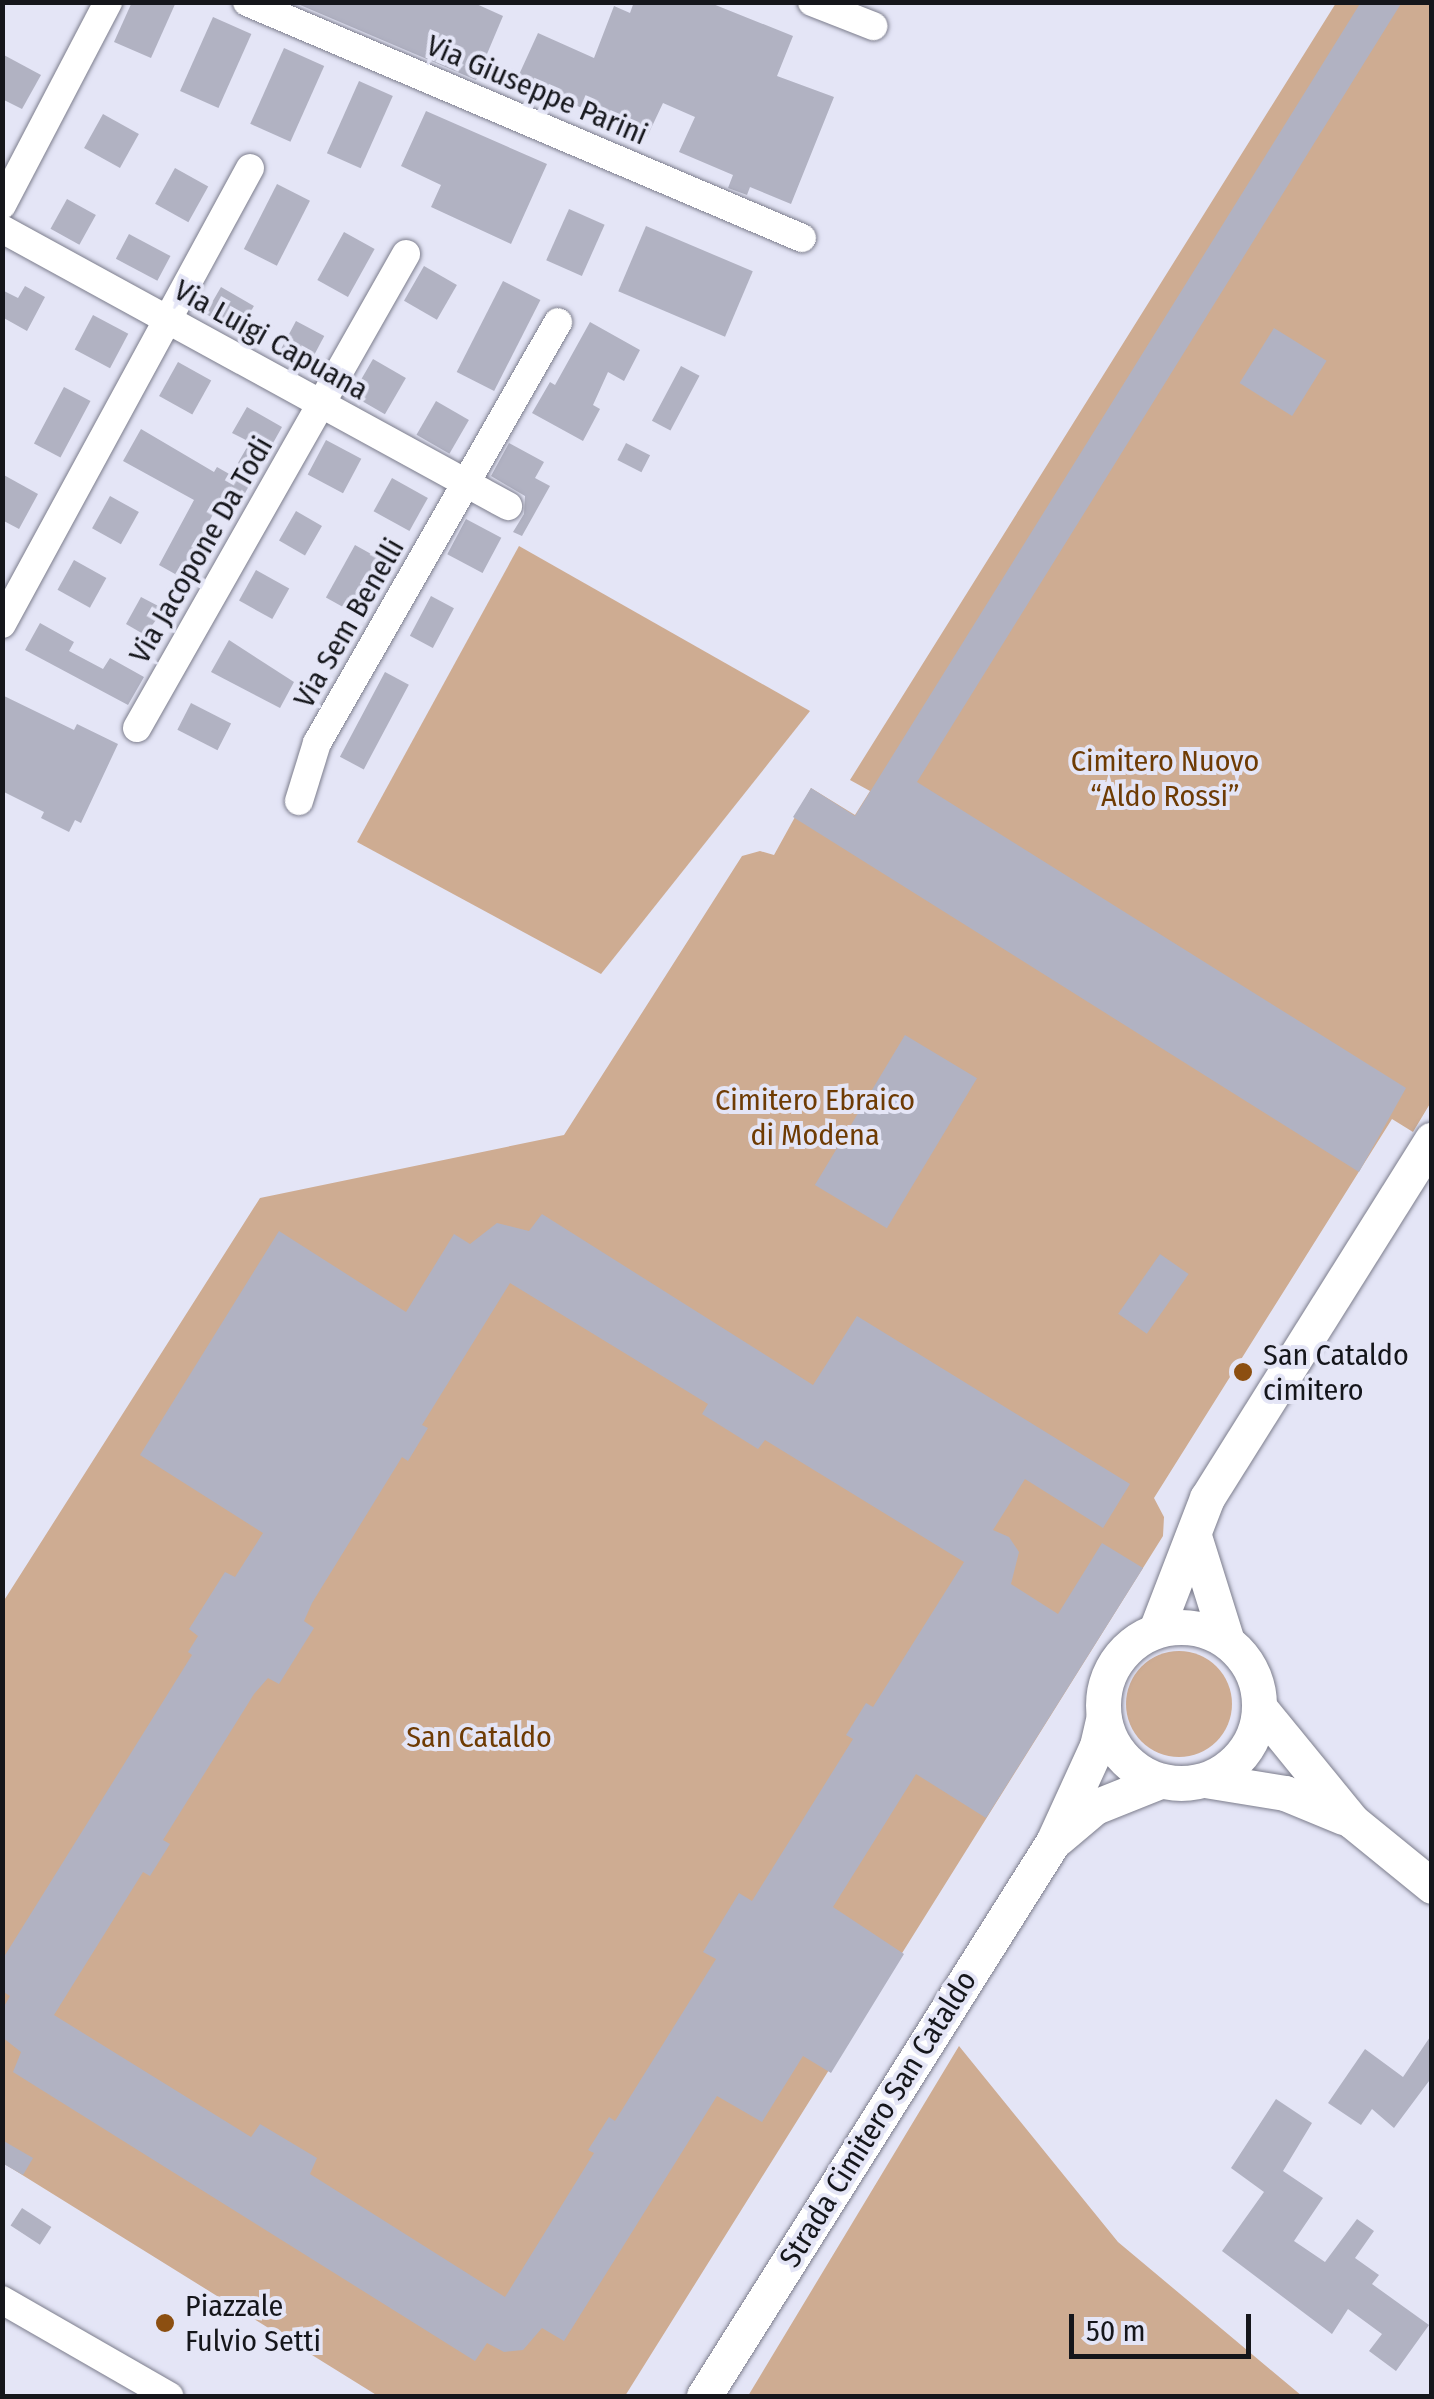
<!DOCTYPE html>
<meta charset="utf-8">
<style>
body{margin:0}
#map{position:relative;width:1434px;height:2399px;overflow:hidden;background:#e4e5f6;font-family:"Fira Sans Condensed",sans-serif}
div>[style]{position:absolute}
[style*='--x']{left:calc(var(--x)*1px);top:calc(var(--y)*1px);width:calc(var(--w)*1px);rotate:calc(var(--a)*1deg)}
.green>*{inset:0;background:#ceac92}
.round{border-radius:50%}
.building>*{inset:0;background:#b1b2c2;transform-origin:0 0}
.roads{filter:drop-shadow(0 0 2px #7c7d8c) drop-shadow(0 0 2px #7c7d8c)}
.minor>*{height:28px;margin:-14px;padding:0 14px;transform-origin:14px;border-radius:14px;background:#fff}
.tertiary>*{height:35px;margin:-17.5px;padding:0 17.5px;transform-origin:17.5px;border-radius:17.5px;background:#fff}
.tertiary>.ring{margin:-17.5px;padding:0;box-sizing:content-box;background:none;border:35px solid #fff;border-radius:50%}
.dots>*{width:28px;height:28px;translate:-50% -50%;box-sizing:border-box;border:5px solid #e4e5f6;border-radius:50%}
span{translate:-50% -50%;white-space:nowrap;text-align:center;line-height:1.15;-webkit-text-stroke:8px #e4e5f6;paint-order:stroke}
.street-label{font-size:30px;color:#15161b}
.park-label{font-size:30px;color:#6e3b04}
.poi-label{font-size:30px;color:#15161b}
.left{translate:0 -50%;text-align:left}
.frame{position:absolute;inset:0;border:5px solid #15161b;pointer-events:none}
.scale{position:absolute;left:1069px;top:2314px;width:182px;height:45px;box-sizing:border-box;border:5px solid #15161b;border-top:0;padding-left:12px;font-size:30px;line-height:35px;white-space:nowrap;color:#15161b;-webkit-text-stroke:8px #e4e5f6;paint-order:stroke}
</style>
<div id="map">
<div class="green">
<i style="clip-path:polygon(1336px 3px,1431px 3px,1431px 1102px,1413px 1132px,1392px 1119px,1154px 1498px,1164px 1517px,1163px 1536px,625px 2396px,378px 2396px,3px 2163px,3px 1602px,260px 1198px,564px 1135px,742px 856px,760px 851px,774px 855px,811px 788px,855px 815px,870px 791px,850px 780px)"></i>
<i style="clip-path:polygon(519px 546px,810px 711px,601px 974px,357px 842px)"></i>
<i class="round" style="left:1126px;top:1651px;width:106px;height:106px"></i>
<i style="clip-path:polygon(959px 2046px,1118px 2242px,1302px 2396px,748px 2396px)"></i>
</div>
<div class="building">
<i style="clip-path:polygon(132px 2px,176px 2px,151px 58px,114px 42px)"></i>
<i style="clip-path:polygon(293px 2px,472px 2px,503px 16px,476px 80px)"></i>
<i style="clip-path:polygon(634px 2px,708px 2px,793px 36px,777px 76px,834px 97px,791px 204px,750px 187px,747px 195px,728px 188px,733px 175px,679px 152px,695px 117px,663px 103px,647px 137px,517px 79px,538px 33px,594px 58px,614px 6px,630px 13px)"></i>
<i style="clip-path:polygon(1361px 2px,1402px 2px,917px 782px,1406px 1088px,1359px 1172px,793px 817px,811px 788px,855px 816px)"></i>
<i style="left:213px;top:17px;width:42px;height:81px;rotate:24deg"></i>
<i style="left:284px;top:48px;width:44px;height:83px;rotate:24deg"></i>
<i style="clip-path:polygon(2px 54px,41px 75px,22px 109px,2px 99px)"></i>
<i style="left:359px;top:81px;width:37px;height:79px;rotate:24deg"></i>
<i style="clip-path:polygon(426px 111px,547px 164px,511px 244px,431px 207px,441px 185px,401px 166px)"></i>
<i style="left:103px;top:114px;width:41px;height:39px;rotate:29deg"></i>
<i style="left:175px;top:168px;width:38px;height:41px;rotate:29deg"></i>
<i style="left:277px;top:184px;width:37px;height:73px;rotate:27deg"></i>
<i style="left:67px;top:199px;width:33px;height:34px;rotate:29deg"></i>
<i style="left:569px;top:209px;width:39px;height:56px;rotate:24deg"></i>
<i style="left:646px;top:226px;width:116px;height:71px;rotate:23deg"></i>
<i style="left:344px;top:232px;width:35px;height:55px;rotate:29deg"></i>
<i style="left:129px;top:234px;width:47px;height:28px;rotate:28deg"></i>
<i style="left:424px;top:266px;width:38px;height:40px;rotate:30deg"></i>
<i style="left:503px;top:281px;width:42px;height:102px;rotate:27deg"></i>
<i style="clip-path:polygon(25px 286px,45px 297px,27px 331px,2px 317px,2px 290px,18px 298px)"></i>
<i style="left:221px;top:287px;width:38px;height:31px;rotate:30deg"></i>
<i style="left:93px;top:315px;width:40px;height:39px;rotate:28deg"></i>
<i style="left:296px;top:321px;width:32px;height:36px;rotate:28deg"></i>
<i style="clip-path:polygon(590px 322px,640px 350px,624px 381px,608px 372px,593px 405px,600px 409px,583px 441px,532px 413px,550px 382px,555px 385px)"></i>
<i style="left:1274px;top:328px;width:62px;height:65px;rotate:32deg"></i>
<i style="left:373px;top:359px;width:38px;height:42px;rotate:30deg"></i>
<i style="left:178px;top:362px;width:38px;height:39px;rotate:29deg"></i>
<i style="left:681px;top:366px;width:21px;height:62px;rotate:28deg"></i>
<i style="left:64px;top:387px;width:30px;height:64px;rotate:28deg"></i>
<i style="left:436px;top:401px;width:38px;height:39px;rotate:30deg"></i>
<i style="clip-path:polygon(247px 407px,282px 427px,231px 518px,216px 508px,193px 554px,204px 560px,191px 583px,159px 565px,194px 500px,123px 461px,141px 429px,214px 472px,217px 467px,231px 475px,250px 442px,232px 433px)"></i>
<i style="left:326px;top:440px;width:40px;height:39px;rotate:28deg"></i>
<i style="clip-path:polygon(509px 443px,544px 462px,535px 478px,550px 486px,522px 536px,513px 532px,524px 514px,525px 496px,491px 476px)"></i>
<i style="left:626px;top:443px;width:27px;height:19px;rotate:27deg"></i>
<i style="clip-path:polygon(2px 474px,38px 494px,19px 529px,2px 520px)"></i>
<i style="left:392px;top:478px;width:41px;height:38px;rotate:29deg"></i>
<i style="left:110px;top:496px;width:33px;height:37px;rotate:29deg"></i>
<i style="left:296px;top:511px;width:30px;height:34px;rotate:30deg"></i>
<i style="left:466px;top:519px;width:40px;height:40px;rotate:28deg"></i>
<i style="left:355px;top:545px;width:38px;height:60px;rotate:29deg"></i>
<i style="left:74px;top:560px;width:37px;height:34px;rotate:29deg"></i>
<i style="left:256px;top:570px;width:38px;height:35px;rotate:29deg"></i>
<i style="left:431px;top:596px;width:26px;height:45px;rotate:28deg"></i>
<i style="clip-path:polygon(141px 597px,164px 609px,145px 635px,126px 624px)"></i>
<i style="clip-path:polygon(40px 623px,74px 642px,69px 651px,103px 669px,110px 658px,144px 677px,128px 705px,25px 650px)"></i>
<i style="clip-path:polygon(229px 640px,294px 682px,280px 708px,211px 672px)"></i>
<i style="left:385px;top:672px;width:27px;height:96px;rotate:28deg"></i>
<i style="clip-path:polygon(2px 695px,74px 730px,77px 724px,118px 744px,81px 823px,75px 820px,69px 832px,41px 818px,44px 812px,2px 791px)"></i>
<i style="left:191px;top:703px;width:45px;height:30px;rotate:27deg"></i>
<i style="left:905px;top:1035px;width:84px;height:175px;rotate:31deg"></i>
<i style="clip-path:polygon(evenodd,542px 1214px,813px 1385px,857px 1316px,1130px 1484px,1103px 1528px,1025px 1479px,993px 1530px,1009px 1537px,1019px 1552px,1011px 1584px,1058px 1614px,1102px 1543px,1143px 1568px,986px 1818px,916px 1774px,833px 1907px,904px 1954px,831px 2073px,803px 2056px,762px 2122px,717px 2096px,564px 2341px,542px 2328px,523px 2350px,504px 2352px,487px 2343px,475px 2361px,13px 2072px,21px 2052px,2px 2037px,2px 2010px,10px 1996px,2px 1991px,2px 1960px,192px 1655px,188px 1652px,198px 1636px,189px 1629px,225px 1572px,235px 1577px,263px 1533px,140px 1455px,279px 1231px,406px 1312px,454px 1234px,470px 1244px,497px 1223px,529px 1231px,542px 1214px,510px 1283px,708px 1404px,702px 1414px,758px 1449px,765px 1440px,964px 1562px,873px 1707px,866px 1703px,846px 1735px,853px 1739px,752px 1901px,739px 1893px,703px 1952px,716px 1959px,615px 2121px,609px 2117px,588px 2150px,594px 2153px,505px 2297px,310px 2174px,317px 2158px,260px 2124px,251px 2137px,54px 2015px,143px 1872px,150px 1876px,170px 1844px,163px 1840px,254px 1694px,268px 1678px,279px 1684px,314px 1628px,304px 1621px,312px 1603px,402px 1457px,408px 1461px,428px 1428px,422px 1425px,510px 1283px)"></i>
<i style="left:1160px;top:1254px;width:35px;height:73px;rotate:35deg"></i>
<i style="clip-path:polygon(1432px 2034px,1432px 2077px,1394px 2128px,1372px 2109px,1361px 2125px,1328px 2103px,1365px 2049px,1403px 2077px)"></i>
<i style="clip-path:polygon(1276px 2099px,1312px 2123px,1283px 2171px,1323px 2198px,1294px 2241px,1325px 2262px,1357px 2219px,1374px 2231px,1355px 2258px,1379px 2275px,1372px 2284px,1429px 2325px,1396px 2371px,1369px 2351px,1382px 2334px,1348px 2309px,1332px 2334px,1222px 2251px,1264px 2192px,1231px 2168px)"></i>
<i style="clip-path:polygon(2px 2140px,33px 2158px,23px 2175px,2px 2163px)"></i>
<i style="left:22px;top:2208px;width:35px;height:21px;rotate:33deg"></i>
</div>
<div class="roads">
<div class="minor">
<i style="--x:247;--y:2;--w:603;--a:23.04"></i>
<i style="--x:812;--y:2;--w:66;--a:21.5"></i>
<i style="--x:2;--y:205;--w:229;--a:-62.4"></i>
<i style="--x:2;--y:229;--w:577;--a:28.7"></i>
<i style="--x:2;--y:624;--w:519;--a:-61.46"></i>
<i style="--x:137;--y:728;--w:545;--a:-60.42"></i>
<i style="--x:299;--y:801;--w:61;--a:-72.8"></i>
<i style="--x:317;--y:743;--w:485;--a:-60.2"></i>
<i style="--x:2;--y:2300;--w:193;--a:29.9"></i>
</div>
<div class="tertiary">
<i style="--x:1194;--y:1536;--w:110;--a:72.6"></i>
<i class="ring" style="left:1103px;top:1627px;width:121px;height:121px"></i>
<i style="--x:1156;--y:1630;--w:142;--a:-68.9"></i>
<i style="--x:1207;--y:1498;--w:423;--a:-57.9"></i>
<i style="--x:1259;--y:1707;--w:147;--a:50.8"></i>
<i style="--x:1352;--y:1821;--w:103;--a:39.1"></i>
<i style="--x:1205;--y:1780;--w:81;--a:9.2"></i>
<i style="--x:1285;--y:1793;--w:63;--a:22.5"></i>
<i style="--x:1058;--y:1838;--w:48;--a:-40"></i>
<i style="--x:1095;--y:1807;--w:70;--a:-21.8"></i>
<i style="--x:704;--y:2396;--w:655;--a:-57.79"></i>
<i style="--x:1053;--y:1842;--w:106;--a:-65.4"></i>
<i style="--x:1097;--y:1746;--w:28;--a:-77"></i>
</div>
</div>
<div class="dots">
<i style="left:1243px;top:1372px;background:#8c4f11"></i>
<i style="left:165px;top:2323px;background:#8c4f11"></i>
</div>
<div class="street-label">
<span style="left:537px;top:90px;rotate:23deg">Via Giuseppe Parini</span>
<span style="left:271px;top:340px;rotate:29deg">Via Luigi Capuana</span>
<span style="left:201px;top:550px;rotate:-60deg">Via Jacopone Da Todi</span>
<span style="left:349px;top:623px;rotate:-60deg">Via Sem Benelli</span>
<span style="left:878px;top:2119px;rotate:-58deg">Strada Cimitero San Cataldo</span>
</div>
<div class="park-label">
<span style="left:1165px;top:778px">Cimitero Nuovo<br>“Aldo Rossi”</span>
<span style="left:815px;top:1117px">Cimitero Ebraico<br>di Modena</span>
<span style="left:479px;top:1737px">San Cataldo</span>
</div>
<div class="poi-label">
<span class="left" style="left:1263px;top:1372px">San Cataldo<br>cimitero</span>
<span class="left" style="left:185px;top:2323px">Piazzale<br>Fulvio Setti</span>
</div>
<div class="frame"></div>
<div class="scale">50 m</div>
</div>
